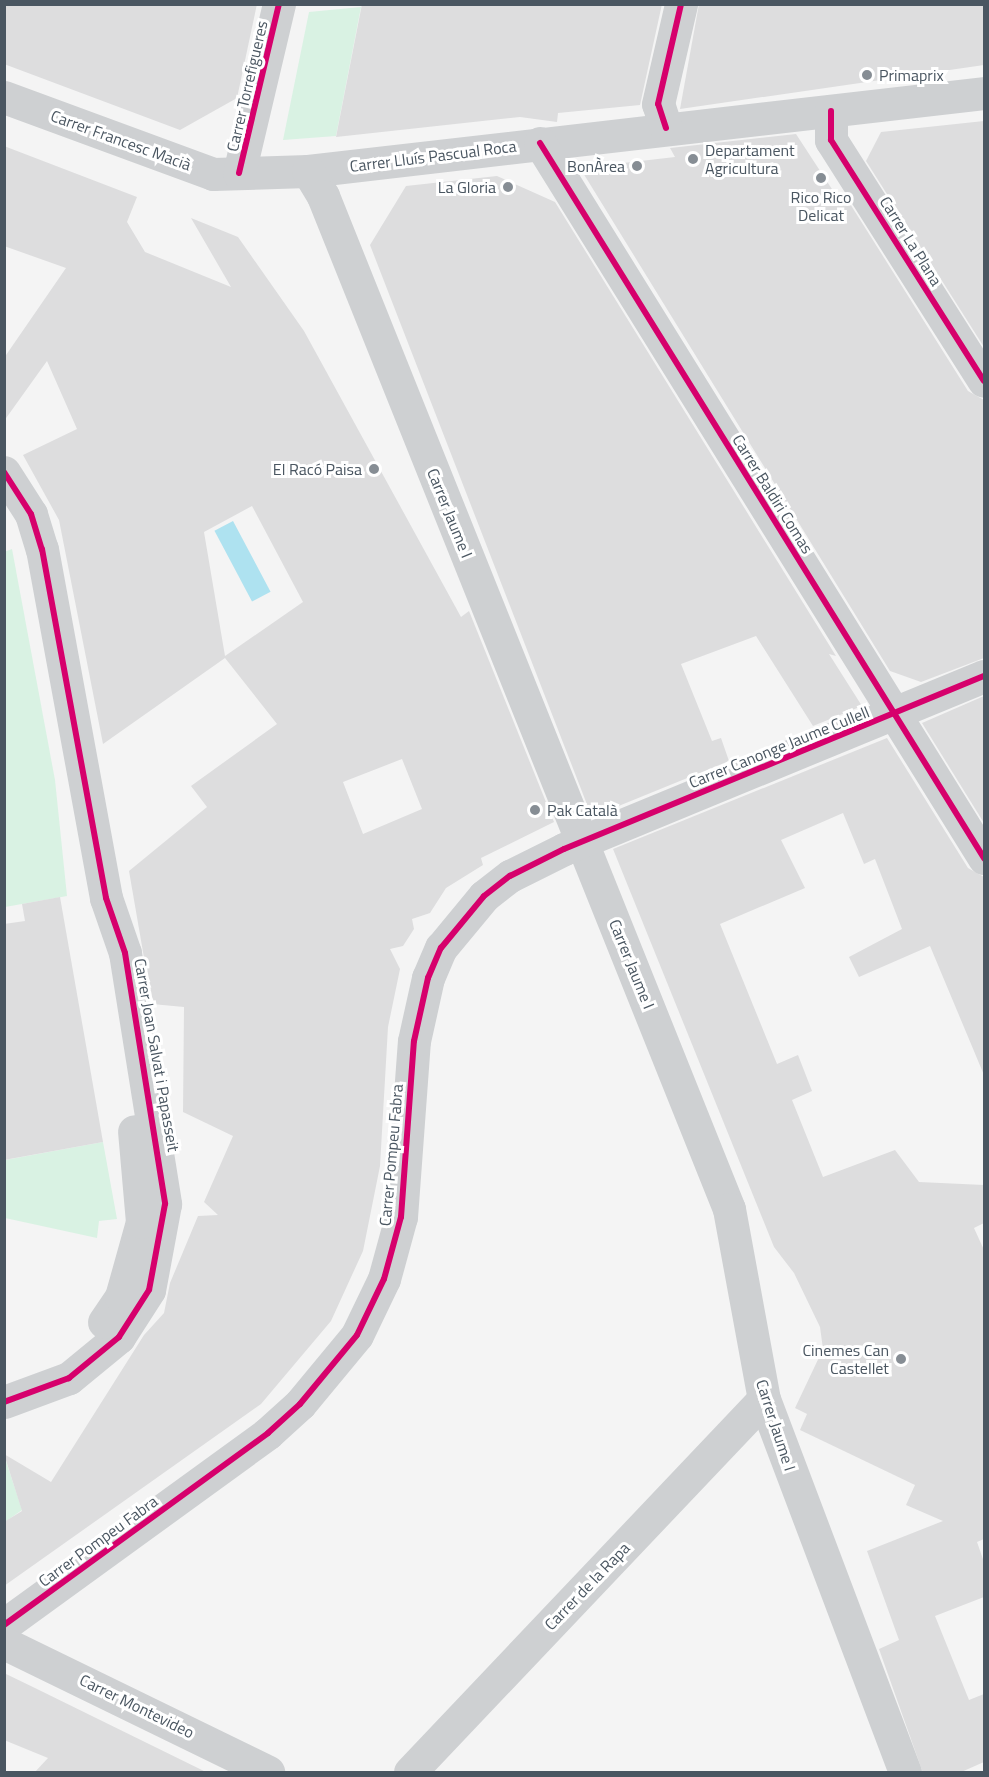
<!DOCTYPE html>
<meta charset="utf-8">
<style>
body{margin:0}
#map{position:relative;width:989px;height:1777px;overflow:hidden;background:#f4f4f4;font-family:"Titillium Web",sans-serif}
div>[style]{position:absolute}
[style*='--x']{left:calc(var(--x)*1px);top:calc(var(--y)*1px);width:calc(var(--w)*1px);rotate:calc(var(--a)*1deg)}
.green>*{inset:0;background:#d9f2e3}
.water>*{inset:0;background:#aee2f0;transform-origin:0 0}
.building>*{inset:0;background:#ddddde}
.minor>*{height:33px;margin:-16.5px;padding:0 16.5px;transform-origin:16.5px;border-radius:16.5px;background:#ced0d2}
.cycleway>*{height:6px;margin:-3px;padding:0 3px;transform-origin:3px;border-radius:3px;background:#d6006c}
.dots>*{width:16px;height:16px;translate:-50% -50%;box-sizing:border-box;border:3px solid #fff;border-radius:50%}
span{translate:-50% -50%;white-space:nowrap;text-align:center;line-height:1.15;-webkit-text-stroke:6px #fff;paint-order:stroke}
.poi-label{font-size:16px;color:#4a5661}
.left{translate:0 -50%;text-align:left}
.right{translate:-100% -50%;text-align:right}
.street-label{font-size:16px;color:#4a5661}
.frame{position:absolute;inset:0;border:6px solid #4a5661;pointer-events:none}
</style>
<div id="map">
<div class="green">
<i style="clip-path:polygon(361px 7px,336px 136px,283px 140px,309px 12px)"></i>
<i style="clip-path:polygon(12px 549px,55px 780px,67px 896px,5px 907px,4px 552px)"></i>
<i style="clip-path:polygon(103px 1142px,117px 1219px,99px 1221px,97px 1238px,5px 1218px,5px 1160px)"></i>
<i style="clip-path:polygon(4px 1455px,22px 1510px,5px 1522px,4px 1522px)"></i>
</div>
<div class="water">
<i style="left:233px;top:521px;width:80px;height:21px;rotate:62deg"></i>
</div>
<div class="building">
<i style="clip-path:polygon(4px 4px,257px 4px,237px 98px,180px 130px,4px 64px)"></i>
<i style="clip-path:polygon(362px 4px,662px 4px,640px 105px,558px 113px,557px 122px,520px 117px,336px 137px)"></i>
<i style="clip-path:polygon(699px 4px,984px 4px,984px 65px,680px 109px)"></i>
<i style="clip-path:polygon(984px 121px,984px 347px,866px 161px,881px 132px)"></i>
<i style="clip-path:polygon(796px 134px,843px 206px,847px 199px,968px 391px,984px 400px,984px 658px,921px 682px,890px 671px,580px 168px,675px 157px,670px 148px)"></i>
<i style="clip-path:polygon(evenodd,4px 146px,137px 197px,127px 222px,145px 252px,231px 287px,191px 218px,238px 237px,304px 331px,461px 617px,469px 611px,554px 822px,481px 858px,483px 865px,446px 888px,430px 913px,412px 919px,414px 929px,403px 946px,390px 949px,400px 969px,388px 1027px,380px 1166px,363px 1251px,331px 1321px,261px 1404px,4px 1586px,4px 1522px,22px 1511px,4px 1454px,51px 1482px,144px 1335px,164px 1313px,170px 1283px,198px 1216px,218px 1215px,204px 1202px,233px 1136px,183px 1112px,184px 1007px,152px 1004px,129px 871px,207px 807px,191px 786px,277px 724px,225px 658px,103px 744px,59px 520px,23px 455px,77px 429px,47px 361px,4px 421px,4px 358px,66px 268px,4px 246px,4px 146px,252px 506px,303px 602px,225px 656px,204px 532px,252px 506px,4px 146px,402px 759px,422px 809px,363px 834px,343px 782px,402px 759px)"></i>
<i style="clip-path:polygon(497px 176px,555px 202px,836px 656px,829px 654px,862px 706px,813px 726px,756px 636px,681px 664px,712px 741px,721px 738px,729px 761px,599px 814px,595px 805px,588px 807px,370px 245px,406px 186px)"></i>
<i style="clip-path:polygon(984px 696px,984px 823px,922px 723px)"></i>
<i style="clip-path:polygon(887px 738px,968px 868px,984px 877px,984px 1075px,930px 946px,859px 977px,849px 957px,902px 929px,875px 859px,864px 864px,843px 813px,781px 840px,805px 888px,720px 924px,777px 1064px,798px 1055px,812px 1091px,792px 1100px,823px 1177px,895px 1150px,919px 1182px,984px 1185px,984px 1223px,974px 1228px,984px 1250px,984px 1539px,977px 1542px,984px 1562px,984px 1597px,935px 1616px,969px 1700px,984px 1694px,984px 1762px,959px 1773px,923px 1773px,879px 1649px,899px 1640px,867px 1551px,943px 1521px,906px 1505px,915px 1485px,800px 1430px,807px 1414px,795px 1408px,823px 1349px,820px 1327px,794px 1273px,774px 1247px,613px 849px)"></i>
<i style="clip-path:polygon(60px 897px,103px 1142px,4px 1160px,4px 924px,25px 921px,22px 904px)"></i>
<i style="clip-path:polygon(4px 1673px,37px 1689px,208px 1773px,34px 1773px,48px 1758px,4px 1740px)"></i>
</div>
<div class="minor">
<i style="--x:4;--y:97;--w:223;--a:20.2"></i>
<i style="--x:213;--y:174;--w:95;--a:-1.8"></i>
<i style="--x:308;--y:171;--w:680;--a:-6.58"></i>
<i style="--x:831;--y:111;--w:29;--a:90"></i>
<i style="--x:831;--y:140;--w:285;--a:57.6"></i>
<i style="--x:666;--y:128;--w:25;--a:-108"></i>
<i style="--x:658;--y:104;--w:103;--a:-77"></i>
<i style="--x:540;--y:143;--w:842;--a:58.16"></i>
<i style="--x:308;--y:171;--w:29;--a:59"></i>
<i style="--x:323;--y:196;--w:1091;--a:68.16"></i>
<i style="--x:729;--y:1209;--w:193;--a:79.6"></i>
<i style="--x:764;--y:1399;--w:399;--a:69.3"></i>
<i style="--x:239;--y:173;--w:174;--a:-76.7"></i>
<i style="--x:4;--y:472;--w:50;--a:57.3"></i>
<i style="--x:31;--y:514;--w:37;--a:73"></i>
<i style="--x:42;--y:549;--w:355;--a:79.6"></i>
<i style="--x:106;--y:898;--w:58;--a:70.9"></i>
<i style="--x:125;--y:953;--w:254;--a:80.9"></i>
<i style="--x:165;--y:1204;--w:87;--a:100.5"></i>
<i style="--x:149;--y:1290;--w:56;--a:122.6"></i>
<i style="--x:119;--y:1337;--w:65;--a:140.6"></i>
<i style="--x:69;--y:1378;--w:69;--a:159.7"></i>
<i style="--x:104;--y:1322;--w:30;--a:-56"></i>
<i style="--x:121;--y:1297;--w:78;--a:-74.4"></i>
<i style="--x:142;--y:1222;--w:91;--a:-95"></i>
<i style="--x:4;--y:1625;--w:326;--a:-36"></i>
<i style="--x:268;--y:1433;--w:43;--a:-42.2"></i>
<i style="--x:300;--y:1404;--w:89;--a:-50.4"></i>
<i style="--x:357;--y:1335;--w:62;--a:-64.3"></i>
<i style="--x:384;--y:1279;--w:64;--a:-74.7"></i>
<i style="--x:401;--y:1217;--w:176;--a:-85.8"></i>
<i style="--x:414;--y:1041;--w:65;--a:-77.5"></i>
<i style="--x:428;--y:978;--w:33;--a:-67"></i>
<i style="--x:441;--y:948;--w:67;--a:-50.4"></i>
<i style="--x:484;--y:896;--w:33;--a:-38"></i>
<i style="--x:510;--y:876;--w:60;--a:-26.6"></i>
<i style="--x:564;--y:849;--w:454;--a:-22.4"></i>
<i style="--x:4;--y:1643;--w:294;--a:26"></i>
<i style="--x:410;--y:1772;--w:514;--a:-46.5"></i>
</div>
<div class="cycleway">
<i style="--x:831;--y:111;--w:29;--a:90"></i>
<i style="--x:831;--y:140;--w:285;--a:57.6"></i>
<i style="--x:666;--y:128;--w:25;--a:-108"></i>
<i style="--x:658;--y:104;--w:103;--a:-77"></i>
<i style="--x:540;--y:143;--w:842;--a:58.16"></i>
<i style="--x:239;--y:173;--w:174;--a:-76.7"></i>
<i style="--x:4;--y:472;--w:50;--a:57.3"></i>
<i style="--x:31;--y:514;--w:37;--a:73"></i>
<i style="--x:42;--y:549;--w:355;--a:79.6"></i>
<i style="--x:106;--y:898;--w:58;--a:70.9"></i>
<i style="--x:125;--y:953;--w:254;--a:80.9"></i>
<i style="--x:165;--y:1204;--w:87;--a:100.5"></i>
<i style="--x:149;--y:1290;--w:56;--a:122.6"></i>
<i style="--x:119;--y:1337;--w:65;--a:140.6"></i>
<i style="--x:69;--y:1378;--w:69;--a:159.7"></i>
<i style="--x:4;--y:1625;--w:326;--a:-36"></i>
<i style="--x:268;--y:1433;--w:43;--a:-42.2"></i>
<i style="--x:300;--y:1404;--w:89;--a:-50.4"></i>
<i style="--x:357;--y:1335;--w:62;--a:-64.3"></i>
<i style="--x:384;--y:1279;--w:64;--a:-74.7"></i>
<i style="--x:401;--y:1217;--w:176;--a:-85.8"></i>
<i style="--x:414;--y:1041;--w:65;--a:-77.5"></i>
<i style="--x:428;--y:978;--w:33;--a:-67"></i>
<i style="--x:441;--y:948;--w:67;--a:-50.4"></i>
<i style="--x:484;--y:896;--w:33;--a:-38"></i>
<i style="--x:510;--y:876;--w:60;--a:-26.6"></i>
<i style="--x:564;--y:849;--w:454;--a:-22.4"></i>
</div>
<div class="dots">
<i style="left:867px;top:75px;background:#868d94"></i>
<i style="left:693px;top:159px;background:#868d94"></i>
<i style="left:637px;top:166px;background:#868d94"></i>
<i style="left:821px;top:178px;background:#868d94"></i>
<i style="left:508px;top:187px;background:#868d94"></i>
<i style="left:374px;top:469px;background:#868d94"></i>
<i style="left:535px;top:810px;background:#868d94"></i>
<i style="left:901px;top:1359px;background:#868d94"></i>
</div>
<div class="poi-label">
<span class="left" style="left:879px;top:75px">Primaprix</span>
<span class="left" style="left:705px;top:159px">Departament<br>Agricultura</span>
<span class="right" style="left:625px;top:166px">BonÀrea</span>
<span class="right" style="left:496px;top:187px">La Gloria</span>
<span style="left:821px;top:206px">Rico Rico<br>Delicat</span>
<span class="right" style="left:362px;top:469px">El Racó Paisa</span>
<span class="left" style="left:547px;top:810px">Pak Català</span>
<span class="right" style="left:889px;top:1359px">Cinemes Can<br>Castellet</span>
</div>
<div class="street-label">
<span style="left:247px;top:86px;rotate:-77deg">Carrer Torrefigueres</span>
<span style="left:121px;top:140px;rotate:20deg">Carrer Francesc Macià</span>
<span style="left:433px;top:156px;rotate:-7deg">Carrer Lluís Pascual Roca</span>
<span style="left:911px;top:241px;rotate:58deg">Carrer La Plana</span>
<span style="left:773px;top:494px;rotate:58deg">Carrer Baldiri Comas</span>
<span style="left:450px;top:513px;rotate:68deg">Carrer Jaume I</span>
<span style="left:779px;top:747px;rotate:-22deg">Carrer Canonge Jaume Cullell</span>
<span style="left:632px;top:964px;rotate:68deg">Carrer Jaume I</span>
<span style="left:157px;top:1055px;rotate:80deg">Carrer Joan Salvat i Papasseit</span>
<span style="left:391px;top:1155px;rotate:-85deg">Carrer Pompeu Fabra</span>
<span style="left:776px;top:1425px;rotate:72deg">Carrer Jaume I</span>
<span style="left:98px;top:1541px;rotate:-36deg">Carrer Pompeu Fabra</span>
<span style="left:587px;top:1586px;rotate:-46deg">Carrer de la Rapa</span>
<span style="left:137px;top:1706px;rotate:26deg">Carrer Montevideo</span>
</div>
<div class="frame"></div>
</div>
